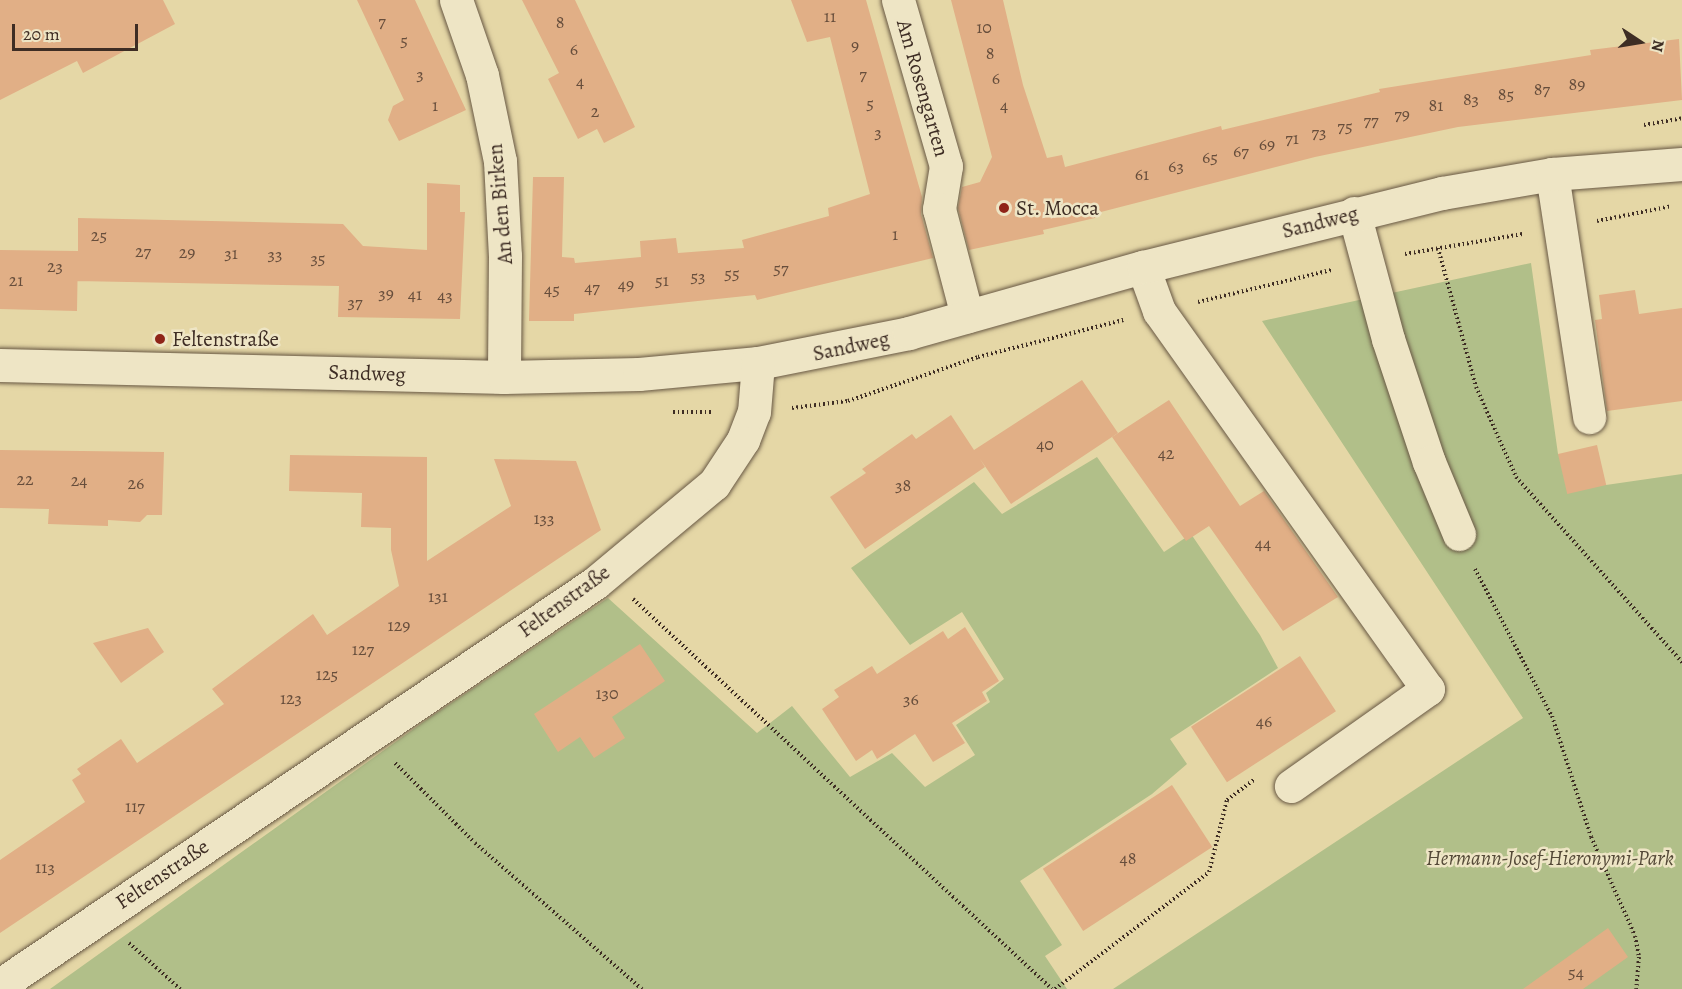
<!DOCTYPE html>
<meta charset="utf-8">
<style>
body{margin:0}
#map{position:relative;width:1682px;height:989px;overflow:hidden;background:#e5d7a6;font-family:Alegreya,serif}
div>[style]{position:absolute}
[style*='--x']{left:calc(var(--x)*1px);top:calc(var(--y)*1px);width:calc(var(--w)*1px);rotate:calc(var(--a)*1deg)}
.green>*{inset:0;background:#b1bf89}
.building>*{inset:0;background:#e1af86;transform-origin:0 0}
.path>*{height:4px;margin-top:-2px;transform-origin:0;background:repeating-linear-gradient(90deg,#3e2d24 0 1.5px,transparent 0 4.5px)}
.roads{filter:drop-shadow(0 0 2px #685844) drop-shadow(0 0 2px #685844)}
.minor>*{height:33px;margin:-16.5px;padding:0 16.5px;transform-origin:16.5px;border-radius:16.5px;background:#eee5c5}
.dots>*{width:16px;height:16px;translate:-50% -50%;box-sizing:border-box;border:3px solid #eee5c5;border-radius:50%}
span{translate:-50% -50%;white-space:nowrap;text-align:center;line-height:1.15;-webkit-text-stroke:5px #eee5c5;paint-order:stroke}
.number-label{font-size:18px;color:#674e3c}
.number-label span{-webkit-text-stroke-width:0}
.street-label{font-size:21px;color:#3e2d24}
.poi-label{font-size:21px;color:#3e2d24}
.left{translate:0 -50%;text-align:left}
.park-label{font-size:21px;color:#554a38;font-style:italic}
.north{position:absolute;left:1610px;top:12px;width:60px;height:60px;-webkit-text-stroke:4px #eee5c5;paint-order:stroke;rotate:102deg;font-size:16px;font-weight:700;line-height:24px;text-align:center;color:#3e2d24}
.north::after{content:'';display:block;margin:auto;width:21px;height:27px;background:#3e2d24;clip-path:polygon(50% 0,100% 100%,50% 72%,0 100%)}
.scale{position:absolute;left:12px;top:24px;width:126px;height:27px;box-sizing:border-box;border:3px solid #3e2d24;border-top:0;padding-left:8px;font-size:18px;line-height:21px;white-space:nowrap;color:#3e2d24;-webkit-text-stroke:4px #eee5c5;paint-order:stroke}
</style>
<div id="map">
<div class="green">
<i style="clip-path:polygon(1531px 263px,1558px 454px,1606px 485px,1682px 474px,1682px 989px,1113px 989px,1523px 718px,1262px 321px)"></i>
<i style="clip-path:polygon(1097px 457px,1164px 552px,1191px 534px,1260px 635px,1278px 668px,1170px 739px,1187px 764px,1152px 794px,1020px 881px,1062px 945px,1045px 956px,1067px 989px,50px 989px,429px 718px,608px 598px,757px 733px,792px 706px,850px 777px,892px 753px,925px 787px,975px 755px,956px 725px,990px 702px,986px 693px,1004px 679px,962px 612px,910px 645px,851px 568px,974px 482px,1002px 514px)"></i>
</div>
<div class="building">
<i style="clip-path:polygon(0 0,163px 0,175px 24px,83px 73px,77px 61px,0 100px)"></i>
<i style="clip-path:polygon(357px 0,415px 0,466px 110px,399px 141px,388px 120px,393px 106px,404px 100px)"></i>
<i style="clip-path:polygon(522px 0,575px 0,635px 127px,604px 143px,597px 129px,578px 139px,548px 79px,559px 73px)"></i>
<i style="clip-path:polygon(791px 0,866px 0,922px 197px,921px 214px,933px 258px,757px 300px,755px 295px,574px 314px,574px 321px,529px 321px,533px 177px,564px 177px,562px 257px,574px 258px,575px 263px,641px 257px,640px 241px,676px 238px,678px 253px,744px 248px,742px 240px,829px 216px,828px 208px,870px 194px,830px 37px,807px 42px)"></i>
<i style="clip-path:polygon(951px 0,1003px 0,1023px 85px,1047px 158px,1062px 155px,1065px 167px,1221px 126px,1222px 130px,1380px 92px,1379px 89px,1591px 55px,1590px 50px,1679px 39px,1682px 100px,1458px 127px,1315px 157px,1097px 213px,1095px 218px,1043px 230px,1044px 234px,969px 250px,958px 208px,962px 187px,980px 182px,992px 157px)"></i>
<i style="clip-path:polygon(427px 183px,460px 185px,460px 212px,465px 212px,460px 319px,338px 317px,339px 286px,77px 281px,78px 251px,77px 311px,0 309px,0 250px,78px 251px,78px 218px,343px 224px,363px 246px,427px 250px)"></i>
<i style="clip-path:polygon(1635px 290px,1639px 314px,1682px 308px,1682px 401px,1607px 411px,1595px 320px,1602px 319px,1599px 295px)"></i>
<i style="clip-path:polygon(1082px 380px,1118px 433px,1011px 504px,980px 459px,985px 467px,865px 549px,830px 497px,866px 473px,862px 469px,912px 434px,916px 439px,951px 415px,974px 450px)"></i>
<i style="clip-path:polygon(1169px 400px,1240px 506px,1264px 491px,1338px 597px,1283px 631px,1209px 526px,1186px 541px,1112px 437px)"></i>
<i style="left:1597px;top:445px;width:41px;height:40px;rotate:77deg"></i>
<i style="clip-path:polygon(0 450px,164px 452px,162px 515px,147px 515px,140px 522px,108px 520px,108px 526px,48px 524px,49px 509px,0 508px)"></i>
<i style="clip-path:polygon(290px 455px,427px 457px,427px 561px,511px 506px,494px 459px,576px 461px,601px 530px,0 933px,0 860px,85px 802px,72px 780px,81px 774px,77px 769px,121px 739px,137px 763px,224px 704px,212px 689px,313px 614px,327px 635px,399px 586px,391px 550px,391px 528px,361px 527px,362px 493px,289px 491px)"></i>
<i style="clip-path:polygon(965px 627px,999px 681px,982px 692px,987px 701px,952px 723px,965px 743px,933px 762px,915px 734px,877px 759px,872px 750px,856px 761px,822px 709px,839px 697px,834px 690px,872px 666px,877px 674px,943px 631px,948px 639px)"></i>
<i style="clip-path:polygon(148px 628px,164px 652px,121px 683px,93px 643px)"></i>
<i style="clip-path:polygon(640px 644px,665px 681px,612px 717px,625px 738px,594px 758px,580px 737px,558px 752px,534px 714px)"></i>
<i style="left:1300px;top:656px;width:66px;height:130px;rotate:57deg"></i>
<i style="left:1172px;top:785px;width:74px;height:154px;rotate:57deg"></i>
<i style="clip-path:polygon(1608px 928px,1628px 957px,1583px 989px,1523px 989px)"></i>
</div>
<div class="path">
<i style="--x:1644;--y:125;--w:39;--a:-10"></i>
<i style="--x:1597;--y:221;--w:76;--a:-11.3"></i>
<i style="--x:1438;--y:248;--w:144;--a:74.7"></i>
<i style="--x:1476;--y:387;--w:98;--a:66"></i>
<i style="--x:1516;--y:477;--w:249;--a:48.1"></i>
<i style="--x:1405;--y:254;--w:119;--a:-9.7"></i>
<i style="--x:1198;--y:302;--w:137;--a:-13.5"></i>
<i style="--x:792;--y:408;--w:56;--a:-7.1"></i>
<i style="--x:848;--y:401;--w:137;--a:-18.7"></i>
<i style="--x:978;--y:357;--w:150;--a:-14.3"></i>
<i style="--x:673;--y:412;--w:40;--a:0"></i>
<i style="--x:1475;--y:569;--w:166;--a:62.4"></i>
<i style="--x:1552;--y:716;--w:127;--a:72.1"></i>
<i style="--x:1591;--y:837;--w:108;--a:66"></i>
<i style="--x:1635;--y:936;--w:21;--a:79"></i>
<i style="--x:1639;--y:957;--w:32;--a:95"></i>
<i style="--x:633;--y:599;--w:572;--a:42.95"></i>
<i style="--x:395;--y:763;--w:113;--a:45"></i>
<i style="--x:475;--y:843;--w:222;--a:41.2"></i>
<i style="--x:129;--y:943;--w:69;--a:42"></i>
<i style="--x:1055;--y:989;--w:193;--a:-37.2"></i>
<i style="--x:1209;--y:872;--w:74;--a:-76"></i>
<i style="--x:1227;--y:800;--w:34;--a:-37"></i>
</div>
<div class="roads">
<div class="minor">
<i style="--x:456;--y:0;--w:79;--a:70.9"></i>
<i style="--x:482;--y:75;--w:88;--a:78.2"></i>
<i style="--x:500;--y:161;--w:95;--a:87"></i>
<i style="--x:505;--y:256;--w:121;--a:90.5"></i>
<i style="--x:898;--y:0;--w:173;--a:73.9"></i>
<i style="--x:946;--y:166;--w:44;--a:99.2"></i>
<i style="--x:939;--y:209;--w:111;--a:75.3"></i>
<i style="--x:1552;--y:174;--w:246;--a:81.3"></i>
<i style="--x:1354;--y:213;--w:131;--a:74.9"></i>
<i style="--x:1388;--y:339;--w:130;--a:71.6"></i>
<i style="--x:1429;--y:462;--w:78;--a:67.4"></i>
<i style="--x:1143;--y:267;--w:47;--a:70"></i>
<i style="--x:1159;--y:311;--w:464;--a:54.6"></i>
<i style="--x:1428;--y:689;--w:168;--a:144.7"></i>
<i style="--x:0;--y:365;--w:504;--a:1.36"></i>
<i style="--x:504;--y:377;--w:135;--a:-1.3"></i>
<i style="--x:639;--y:374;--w:120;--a:-5.3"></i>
<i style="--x:758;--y:363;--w:154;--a:-11.2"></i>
<i style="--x:909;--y:333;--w:243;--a:-15.8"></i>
<i style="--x:1143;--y:267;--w:308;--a:-13.9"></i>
<i style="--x:1442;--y:193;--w:112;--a:-9.8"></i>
<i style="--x:1552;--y:174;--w:130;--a:-4.4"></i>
<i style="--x:0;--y:985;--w:718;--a:-34.04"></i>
<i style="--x:595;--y:583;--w:155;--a:-39.8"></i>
<i style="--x:714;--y:484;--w:53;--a:-56.6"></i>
<i style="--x:743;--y:440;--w:30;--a:-69"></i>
<i style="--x:754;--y:412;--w:49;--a:-85.3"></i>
</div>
</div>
<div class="dots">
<i style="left:1004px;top:208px;background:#8f2418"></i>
<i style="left:160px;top:339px;background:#8f2418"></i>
</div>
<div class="number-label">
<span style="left:830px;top:16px">11</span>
<span style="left:382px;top:21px">7</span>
<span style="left:560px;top:22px">8</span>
<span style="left:984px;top:27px">10</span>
<span style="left:404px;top:40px">5</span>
<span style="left:855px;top:45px">9</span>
<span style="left:574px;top:49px">6</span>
<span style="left:990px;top:53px">8</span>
<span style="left:420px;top:74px">3</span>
<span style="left:863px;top:74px">7</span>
<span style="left:996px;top:78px">6</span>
<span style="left:580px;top:81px">4</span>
<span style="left:1577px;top:84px">89</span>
<span style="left:1542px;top:89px">87</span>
<span style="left:1506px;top:94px">85</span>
<span style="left:1471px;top:99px">83</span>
<span style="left:870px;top:103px">5</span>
<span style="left:435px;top:105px">1</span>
<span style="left:1004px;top:105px">4</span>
<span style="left:1436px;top:105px">81</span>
<span style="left:595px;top:111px">2</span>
<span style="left:1402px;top:114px">79</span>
<span style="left:1371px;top:120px">77</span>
<span style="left:1345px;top:126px">75</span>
<span style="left:878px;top:132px">3</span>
<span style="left:1319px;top:132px">73</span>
<span style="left:1292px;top:138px">71</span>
<span style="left:1267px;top:144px">69</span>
<span style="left:1241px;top:151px">67</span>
<span style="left:1210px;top:157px">65</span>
<span style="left:1176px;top:166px">63</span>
<span style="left:1142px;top:174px">61</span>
<span style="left:895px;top:234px">1</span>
<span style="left:99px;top:235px">25</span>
<span style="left:143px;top:251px">27</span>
<span style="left:187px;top:252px">29</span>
<span style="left:231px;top:253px">31</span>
<span style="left:275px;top:254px">33</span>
<span style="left:318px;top:258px">35</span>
<span style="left:55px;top:266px">23</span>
<span style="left:781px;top:268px">57</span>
<span style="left:732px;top:273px">55</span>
<span style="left:698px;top:276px">53</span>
<span style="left:16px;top:280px">21</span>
<span style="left:662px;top:280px">51</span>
<span style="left:626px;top:284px">49</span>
<span style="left:592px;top:287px">47</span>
<span style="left:552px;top:289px">45</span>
<span style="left:386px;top:293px">39</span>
<span style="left:415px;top:294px">41</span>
<span style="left:445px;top:295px">43</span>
<span style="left:355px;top:302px">37</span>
<span style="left:1045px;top:444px">40</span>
<span style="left:1166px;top:453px">42</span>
<span style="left:25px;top:479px">22</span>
<span style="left:79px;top:480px">24</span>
<span style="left:136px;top:483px">26</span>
<span style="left:903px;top:485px">38</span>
<span style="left:544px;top:518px">133</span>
<span style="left:1263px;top:543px">44</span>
<span style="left:438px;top:596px">131</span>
<span style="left:399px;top:625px">129</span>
<span style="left:363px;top:649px">127</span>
<span style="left:327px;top:674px">125</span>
<span style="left:607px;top:693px">130</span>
<span style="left:291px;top:698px">123</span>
<span style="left:911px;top:699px">36</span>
<span style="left:1264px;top:721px">46</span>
<span style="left:135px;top:806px">117</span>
<span style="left:1128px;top:858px">48</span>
<span style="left:45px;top:867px">113</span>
<span style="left:1576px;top:972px">54</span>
</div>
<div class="street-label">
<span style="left:923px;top:88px;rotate:74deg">Am Rosengarten</span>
<span style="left:500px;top:204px;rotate:-95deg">An den Birken</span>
<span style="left:1320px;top:222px;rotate:-14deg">Sandweg</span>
<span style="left:851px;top:346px;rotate:-12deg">Sandweg</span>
<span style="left:367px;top:373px;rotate:2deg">Sandweg</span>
<span style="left:564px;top:601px;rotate:-36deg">Feltenstraße</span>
<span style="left:162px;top:874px;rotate:-34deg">Feltenstraße</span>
</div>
<div class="poi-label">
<span class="left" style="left:1016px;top:208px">St. Mocca</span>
<span class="left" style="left:172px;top:339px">Feltenstraße</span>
</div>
<div class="park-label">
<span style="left:1550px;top:858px">Hermann-Josef-Hieronymi-Park</span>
</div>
<div class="north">N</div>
<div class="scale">20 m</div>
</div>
